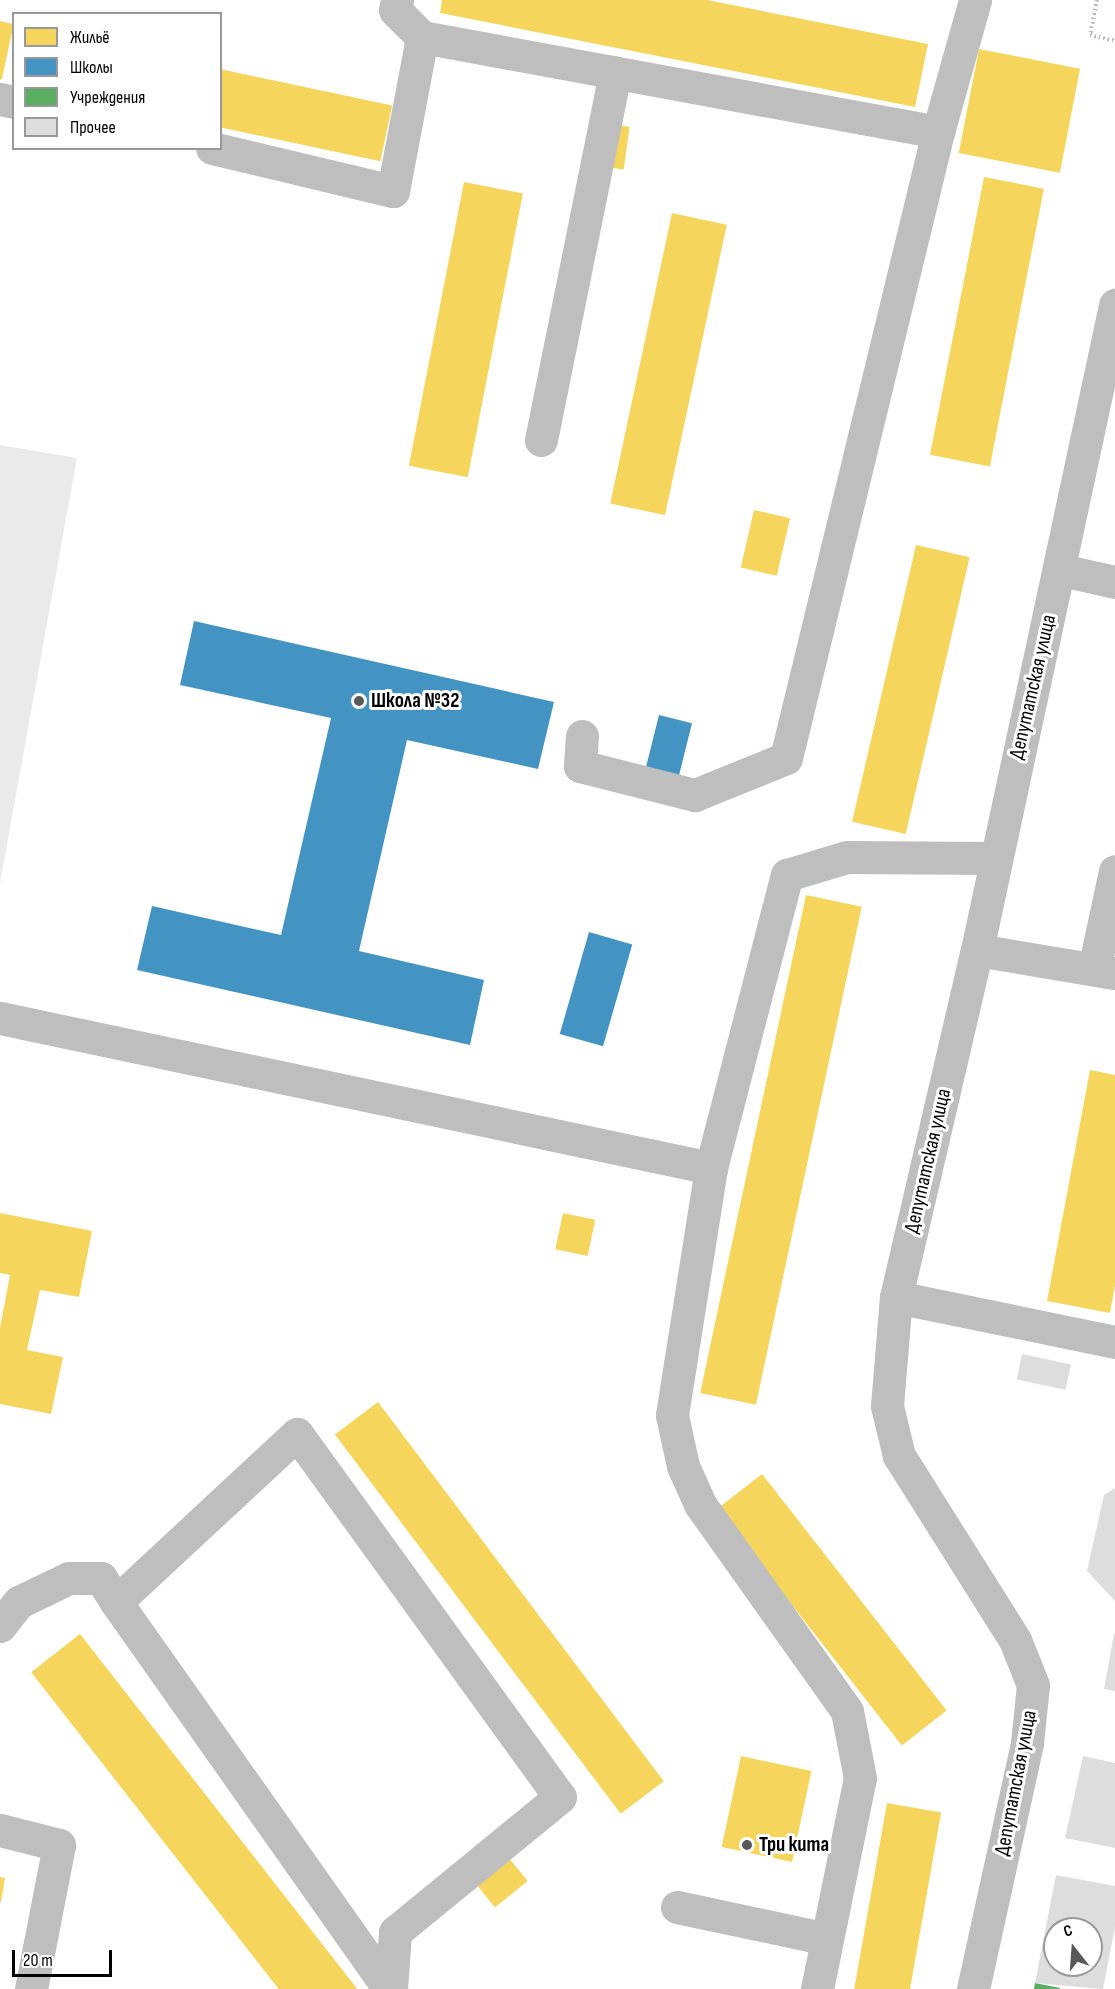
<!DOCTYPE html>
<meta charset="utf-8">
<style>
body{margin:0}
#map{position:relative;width:1115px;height:1989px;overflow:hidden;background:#fff;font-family:"Sofia Sans Condensed",sans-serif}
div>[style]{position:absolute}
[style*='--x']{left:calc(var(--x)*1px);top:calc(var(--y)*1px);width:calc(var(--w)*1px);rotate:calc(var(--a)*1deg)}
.green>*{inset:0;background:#eaeaea}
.homes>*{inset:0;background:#f6d55c;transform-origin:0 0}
.schools>*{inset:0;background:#4393c3;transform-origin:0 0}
.public>*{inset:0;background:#5aae61}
.building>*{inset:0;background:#ddd;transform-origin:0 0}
.path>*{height:4px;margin-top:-2px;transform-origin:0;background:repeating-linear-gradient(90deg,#b8b8b8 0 1.5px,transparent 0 4.5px)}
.minor>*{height:33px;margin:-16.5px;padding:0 16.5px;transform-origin:16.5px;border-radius:16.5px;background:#bebebe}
.dots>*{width:16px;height:16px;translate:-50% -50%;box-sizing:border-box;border:3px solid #fff;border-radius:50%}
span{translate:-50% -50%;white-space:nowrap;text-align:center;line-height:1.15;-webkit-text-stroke:6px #fff;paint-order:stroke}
.street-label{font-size:21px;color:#000}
.poi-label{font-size:21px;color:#000;font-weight:700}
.left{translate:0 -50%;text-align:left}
.legend{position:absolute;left:12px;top:12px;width:210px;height:138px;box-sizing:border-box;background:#fff;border:2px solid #999;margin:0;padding:8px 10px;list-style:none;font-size:18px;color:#000}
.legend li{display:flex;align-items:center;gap:12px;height:30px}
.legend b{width:30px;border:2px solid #999}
.north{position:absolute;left:1043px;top:1917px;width:60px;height:60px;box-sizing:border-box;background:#fff;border:2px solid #999;border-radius:50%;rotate:343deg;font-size:16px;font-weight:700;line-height:24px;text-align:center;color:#000}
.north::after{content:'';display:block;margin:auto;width:21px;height:27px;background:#595959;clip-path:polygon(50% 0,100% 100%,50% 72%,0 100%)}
.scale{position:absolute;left:12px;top:1950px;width:100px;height:27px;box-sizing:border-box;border:3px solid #000;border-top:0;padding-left:8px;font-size:18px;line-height:21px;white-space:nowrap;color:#000;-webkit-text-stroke:4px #fff;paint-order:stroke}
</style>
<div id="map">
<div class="green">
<i style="clip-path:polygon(0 445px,77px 458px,0 883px)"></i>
</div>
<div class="homes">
<i style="clip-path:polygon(442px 0,707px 0,928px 44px,915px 107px,440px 13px)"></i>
<i style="left:0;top:21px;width:14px;height:57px;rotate:12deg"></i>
<i style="left:979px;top:49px;width:103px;height:106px;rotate:11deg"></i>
<i style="left:220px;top:69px;width:176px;height:57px;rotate:12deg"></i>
<i style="left:595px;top:122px;width:35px;height:43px;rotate:8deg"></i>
<i style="left:984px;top:177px;width:61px;height:283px;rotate:11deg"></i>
<i style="left:464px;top:182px;width:60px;height:289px;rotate:11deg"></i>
<i style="left:672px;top:213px;width:56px;height:297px;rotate:12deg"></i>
<i style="left:754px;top:510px;width:37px;height:59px;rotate:13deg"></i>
<i style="left:916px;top:545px;width:55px;height:284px;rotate:13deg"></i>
<i style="left:806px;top:895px;width:57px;height:509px;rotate:12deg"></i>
<i style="clip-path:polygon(1090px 1070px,1115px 1075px,1115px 1285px,1110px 1313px,1047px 1301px)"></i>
<i style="clip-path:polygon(0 1213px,92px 1231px,79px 1297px,40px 1290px,27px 1350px,63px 1357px,51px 1414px,0 1404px,0 1328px,10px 1275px,0 1273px)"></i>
<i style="left:563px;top:1213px;width:33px;height:37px;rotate:12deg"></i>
<i style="left:378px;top:1402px;width:475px;height:54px;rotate:53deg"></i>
<i style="left:762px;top:1474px;width:300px;height:57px;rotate:52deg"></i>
<i style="left:80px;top:1634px;width:452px;height:62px;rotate:52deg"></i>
<i style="left:741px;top:1756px;width:72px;height:93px;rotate:12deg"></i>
<i style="left:887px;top:1803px;width:55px;height:189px;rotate:10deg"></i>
<i style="left:505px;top:1853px;width:36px;height:42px;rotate:51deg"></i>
<i style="clip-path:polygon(0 1877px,5px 1878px,1px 1902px,0 1902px)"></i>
</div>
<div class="schools">
<i style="clip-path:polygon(194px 621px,554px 702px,538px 769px,407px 740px,359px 951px,484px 980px,470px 1045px,137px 970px,152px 906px,281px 935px,331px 718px,180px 685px)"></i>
<i style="left:659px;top:715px;width:34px;height:54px;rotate:14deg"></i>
<i style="left:589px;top:932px;width:45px;height:106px;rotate:16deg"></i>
</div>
<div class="public">
<i style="clip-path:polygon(1035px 1983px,1060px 1988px,1060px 1989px,1034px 1989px)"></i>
</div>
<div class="building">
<i style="left:1022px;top:1354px;width:50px;height:26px;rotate:12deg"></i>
<i style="clip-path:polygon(1115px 1488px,1115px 1601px,1087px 1571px,1104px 1495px)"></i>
<i style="clip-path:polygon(1114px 1634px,1115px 1634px,1115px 1691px,1104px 1689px)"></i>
<i style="clip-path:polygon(1083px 1756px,1115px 1763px,1115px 1848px,1065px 1838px)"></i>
<i style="clip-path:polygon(evenodd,1056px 1875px,1115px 1886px,1115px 1927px,1103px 1989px,1035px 1983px,1056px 1875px,1055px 1929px,1091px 1929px,1091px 1965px,1055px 1965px,1055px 1929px)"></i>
</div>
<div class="path">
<i style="--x:1097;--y:0;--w:36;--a:101"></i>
<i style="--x:1090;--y:35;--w:26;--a:13"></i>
</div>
<div class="minor">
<i style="--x:397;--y:0;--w:10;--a:101"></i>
<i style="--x:395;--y:10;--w:38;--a:45"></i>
<i style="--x:422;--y:37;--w:525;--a:10.43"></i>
<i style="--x:938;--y:132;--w:137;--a:-74.3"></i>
<i style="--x:0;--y:99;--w:14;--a:12"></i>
<i style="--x:212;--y:148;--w:186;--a:13.4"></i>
<i style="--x:393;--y:191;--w:157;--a:-79.3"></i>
<i style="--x:541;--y:440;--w:375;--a:-78.6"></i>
<i style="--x:1061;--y:570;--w:55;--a:12.5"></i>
<i style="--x:582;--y:736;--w:30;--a:94"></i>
<i style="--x:580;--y:766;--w:119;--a:14.2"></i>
<i style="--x:695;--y:795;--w:98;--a:-22.1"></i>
<i style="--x:786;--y:758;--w:644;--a:-76.35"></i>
<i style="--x:977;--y:950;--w:140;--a:9.5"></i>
<i style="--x:1094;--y:969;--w:100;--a:-77.9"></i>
<i style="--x:0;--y:1018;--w:727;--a:11.91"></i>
<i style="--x:896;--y:1297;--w:224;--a:11.6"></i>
<i style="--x:116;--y:1602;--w:474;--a:54.8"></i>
<i style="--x:0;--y:1626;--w:31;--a:-52"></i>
<i style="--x:19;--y:1602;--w:55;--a:-25.6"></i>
<i style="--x:69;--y:1578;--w:32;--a:0"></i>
<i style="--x:101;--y:1578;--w:28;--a:58"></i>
<i style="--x:116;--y:1602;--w:247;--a:-42.9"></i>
<i style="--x:297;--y:1434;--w:448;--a:54.1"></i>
<i style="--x:560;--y:1797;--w:213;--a:140.7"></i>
<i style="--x:395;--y:1932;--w:57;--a:94"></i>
<i style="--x:0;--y:1830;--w:61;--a:14.3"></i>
<i style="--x:59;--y:1845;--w:147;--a:101"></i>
<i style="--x:677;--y:1907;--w:153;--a:12"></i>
<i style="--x:817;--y:1989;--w:215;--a:-78.5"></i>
<i style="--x:860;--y:1778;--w:68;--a:-101"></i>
<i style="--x:847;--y:1711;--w:254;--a:-125.4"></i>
<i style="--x:700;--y:1504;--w:42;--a:-114.1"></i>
<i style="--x:683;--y:1466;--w:52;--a:-102.2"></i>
<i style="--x:672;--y:1415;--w:52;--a:-81.1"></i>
<i style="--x:680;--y:1364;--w:198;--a:-81"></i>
<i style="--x:711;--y:1168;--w:303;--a:-75.5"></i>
<i style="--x:787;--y:875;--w:63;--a:-16.7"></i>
<i style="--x:847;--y:857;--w:146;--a:0.4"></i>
<i style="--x:973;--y:1989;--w:252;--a:-77.6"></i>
<i style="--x:1027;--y:1743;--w:58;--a:-84.1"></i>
<i style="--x:1033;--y:1685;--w:48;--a:-111.8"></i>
<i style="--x:1015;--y:1640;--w:218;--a:-122.2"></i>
<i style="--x:899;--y:1456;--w:51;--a:-103.5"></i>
<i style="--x:887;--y:1406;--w:109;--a:-85.3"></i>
<i style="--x:896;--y:1297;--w:356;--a:-76.9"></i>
<i style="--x:977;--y:950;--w:660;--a:-77.92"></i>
</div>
<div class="dots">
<i style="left:359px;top:701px;background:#595959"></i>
<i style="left:747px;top:1845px;background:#595959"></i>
</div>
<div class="street-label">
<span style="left:1033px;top:687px;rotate:-77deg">Депутатская улица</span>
<span style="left:928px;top:1161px;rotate:-77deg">Депутатская улица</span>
<span style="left:1016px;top:1783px;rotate:-79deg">Депутатская улица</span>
</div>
<div class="poi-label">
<span class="left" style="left:371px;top:701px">Школа №32</span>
<span class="left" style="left:759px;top:1845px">Три кита</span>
</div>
<ul class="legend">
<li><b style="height:16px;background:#f6d55c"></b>Жильё</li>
<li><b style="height:16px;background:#4393c3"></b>Школы</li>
<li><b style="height:16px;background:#5aae61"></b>Учреждения</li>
<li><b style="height:16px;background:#ddd"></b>Прочее</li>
</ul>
<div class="north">С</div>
<div class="scale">20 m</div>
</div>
